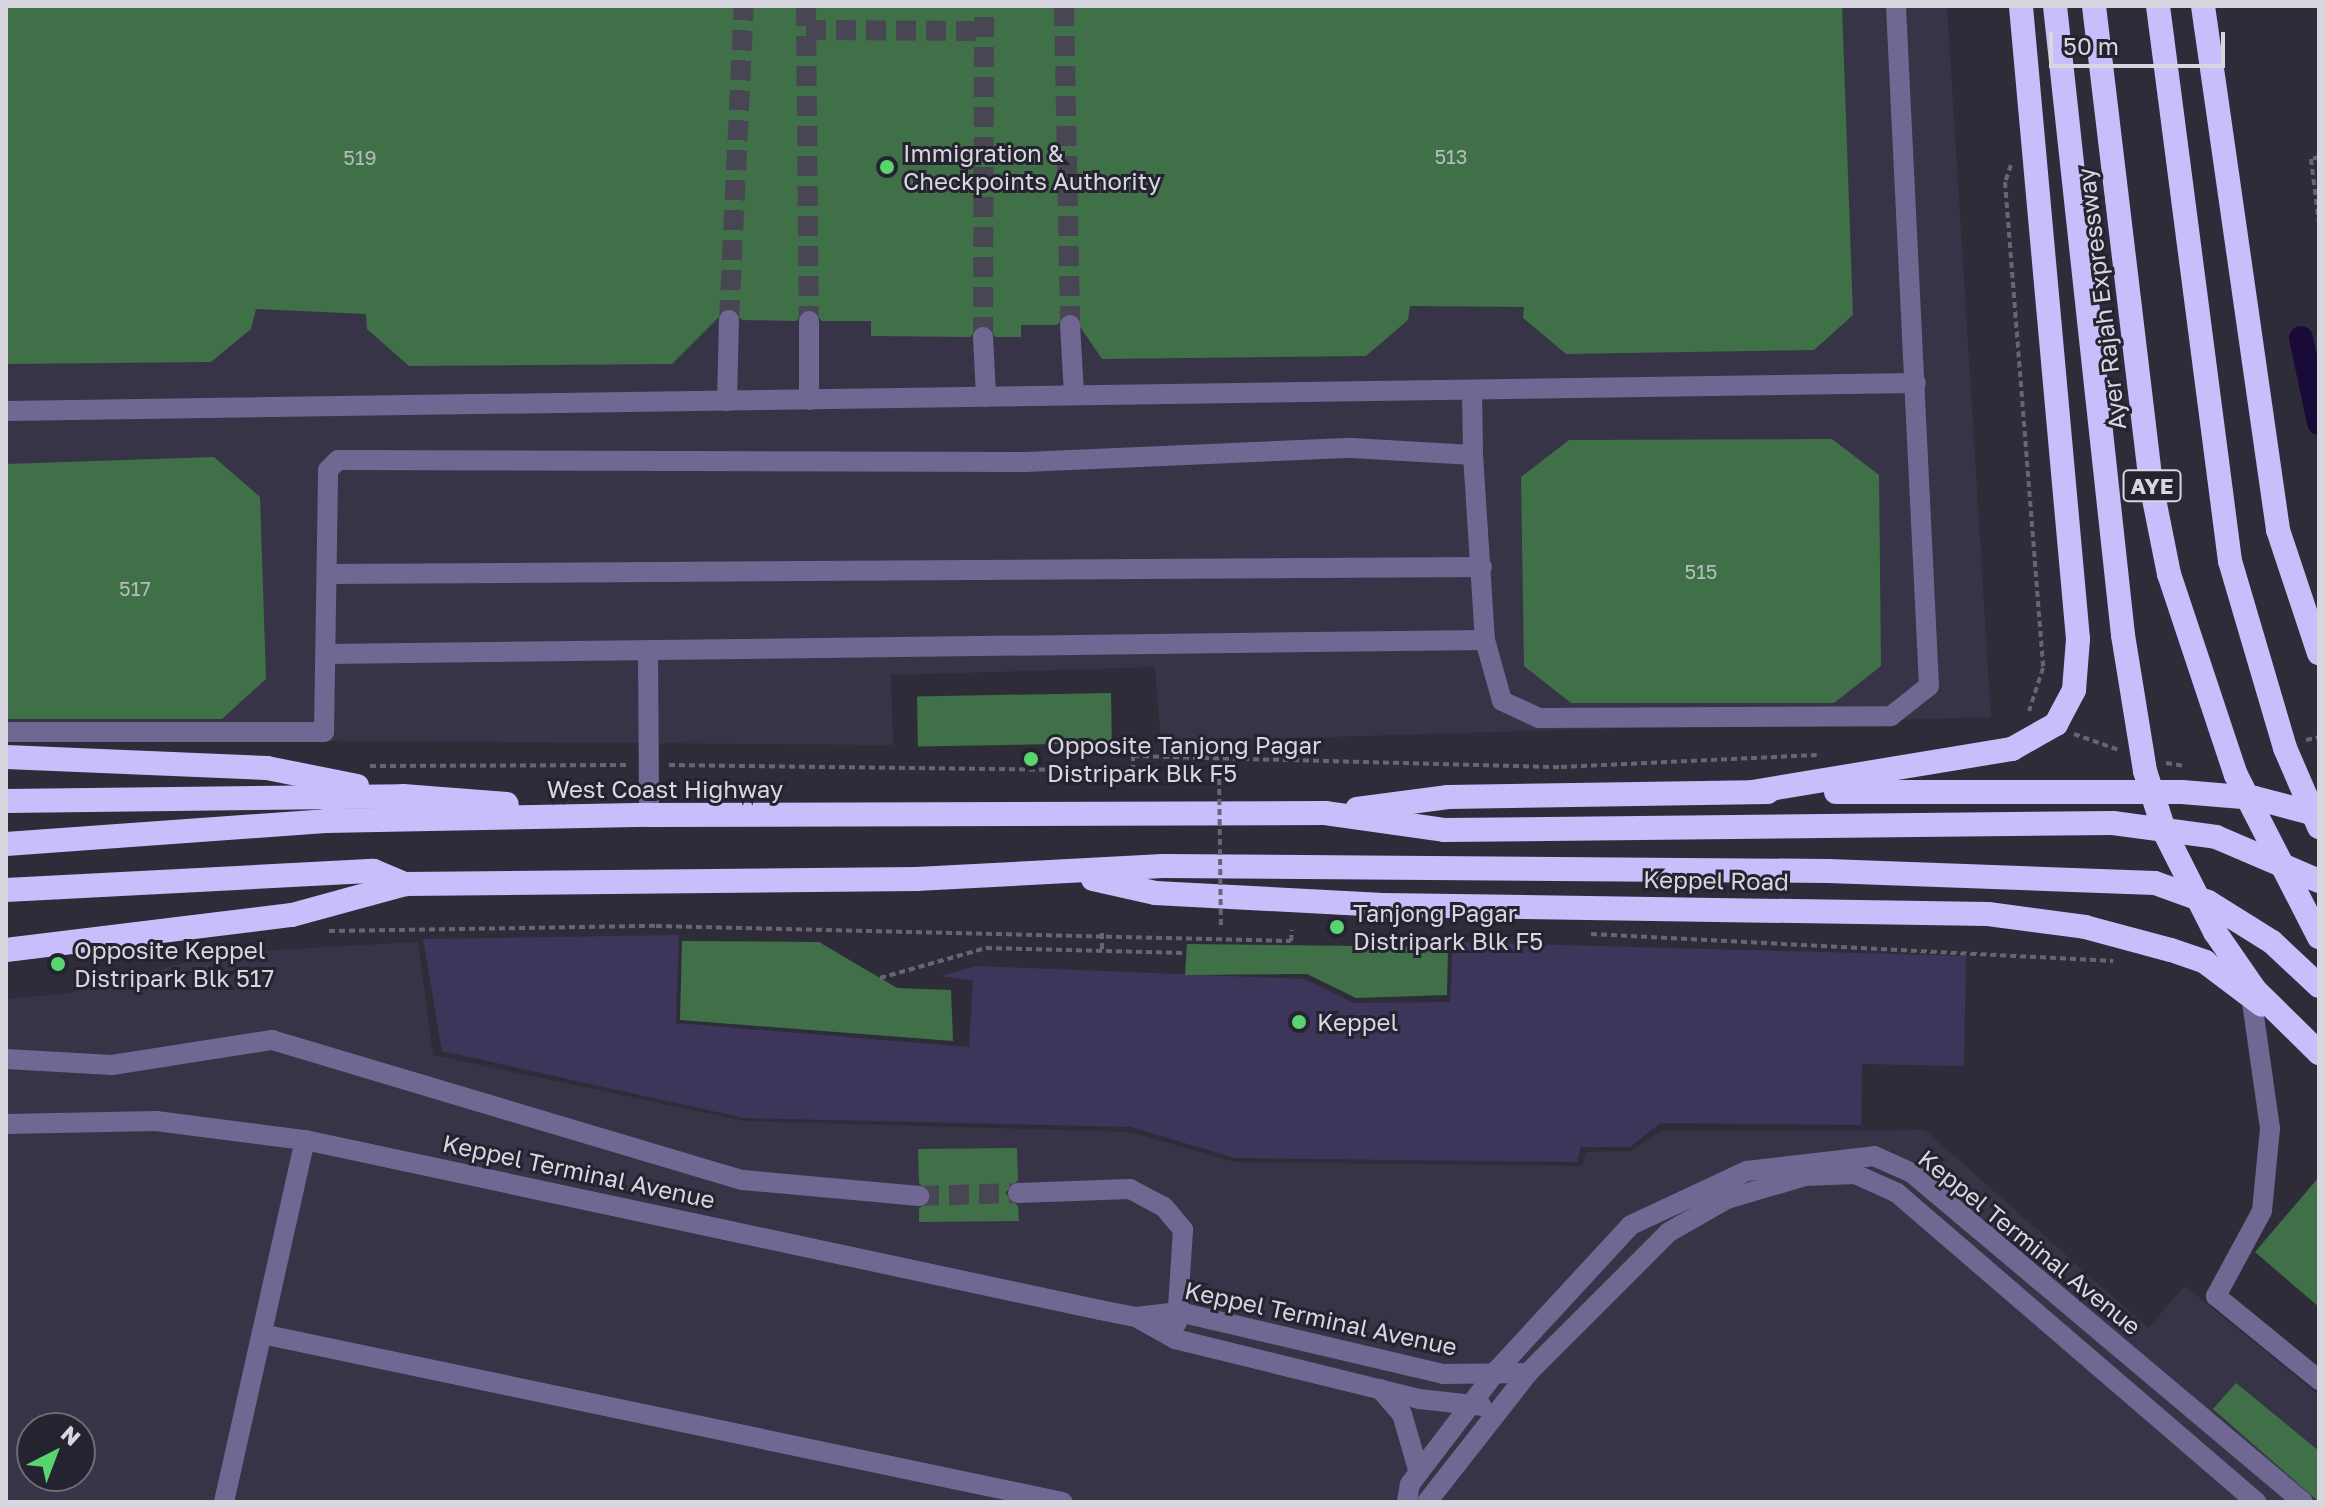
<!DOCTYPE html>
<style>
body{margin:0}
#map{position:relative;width:2325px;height:1508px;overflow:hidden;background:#2f2c3a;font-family:"Golos Text",sans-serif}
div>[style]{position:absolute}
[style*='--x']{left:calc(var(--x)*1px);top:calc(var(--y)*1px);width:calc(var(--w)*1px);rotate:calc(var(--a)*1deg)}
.built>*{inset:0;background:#383448}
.green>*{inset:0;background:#3d355a}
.canal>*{height:24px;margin:-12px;padding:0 12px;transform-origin:12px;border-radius:12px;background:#1a0a38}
.building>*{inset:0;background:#407047;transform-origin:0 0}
.minor-tunnel>*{height:20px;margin-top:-10px;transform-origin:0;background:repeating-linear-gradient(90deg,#484653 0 20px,transparent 0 30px)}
.path>*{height:4px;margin-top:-2px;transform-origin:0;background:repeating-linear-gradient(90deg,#686572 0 6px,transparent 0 10px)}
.minor>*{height:20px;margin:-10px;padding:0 10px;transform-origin:10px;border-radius:10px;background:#706892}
.highway>*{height:24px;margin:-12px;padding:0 12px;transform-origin:12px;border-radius:12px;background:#c9befc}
.path-bridge>*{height:4px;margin-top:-2px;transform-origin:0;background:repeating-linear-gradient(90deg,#686572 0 6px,transparent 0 10px)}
.highway-bridge>*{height:24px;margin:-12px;padding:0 12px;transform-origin:12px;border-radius:12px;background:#c9befc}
.dots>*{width:22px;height:22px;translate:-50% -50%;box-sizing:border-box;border:4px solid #252330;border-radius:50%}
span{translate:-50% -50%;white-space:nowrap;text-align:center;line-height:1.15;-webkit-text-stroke:6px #252330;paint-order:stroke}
.number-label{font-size:20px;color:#b2bdba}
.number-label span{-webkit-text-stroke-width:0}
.shield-label span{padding:2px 6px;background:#252330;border:2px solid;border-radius:6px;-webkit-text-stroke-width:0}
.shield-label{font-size:22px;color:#d8d7e0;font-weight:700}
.poi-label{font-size:24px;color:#d8d7e0}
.left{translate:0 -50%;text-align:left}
.street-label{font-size:24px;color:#d8d7e0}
.frame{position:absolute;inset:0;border:8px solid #d8d7e0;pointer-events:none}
.north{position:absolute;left:16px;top:1412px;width:80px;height:80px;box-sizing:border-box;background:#252330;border:2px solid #6d6b76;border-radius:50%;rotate:42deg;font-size:22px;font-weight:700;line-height:32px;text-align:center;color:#d8d7e0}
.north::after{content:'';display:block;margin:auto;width:28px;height:36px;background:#58d56f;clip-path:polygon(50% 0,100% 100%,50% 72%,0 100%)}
.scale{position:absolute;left:2049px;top:32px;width:176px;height:36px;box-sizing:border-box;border:4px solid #d8d7e0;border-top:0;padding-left:10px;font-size:24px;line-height:28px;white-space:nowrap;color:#d8d7e0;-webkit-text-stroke:6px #252330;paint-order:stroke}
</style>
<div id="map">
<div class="built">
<i style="clip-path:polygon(6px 6px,1947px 6px,1991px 717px,1161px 742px,1155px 667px,891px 675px,893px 745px,6px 738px)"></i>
<i style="clip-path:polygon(evenodd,418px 942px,433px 1055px,744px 1121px,1129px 1132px,1234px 1162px,1582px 1166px,1586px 1152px,1631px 1151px,1661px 1131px,1925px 1130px,2148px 1328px,2185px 1286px,2319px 1395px,2319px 1502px,6px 1502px,6px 999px,65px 994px,223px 953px,418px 942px,32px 1428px,80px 1428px,80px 1476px,32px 1476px,32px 1428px)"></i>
</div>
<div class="green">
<i style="clip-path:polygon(679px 935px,676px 1023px,969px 1047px,973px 981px,941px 976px,976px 966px,1305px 979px,1354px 1003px,1450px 1002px,1453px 942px,1966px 956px,1964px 1066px,1862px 1064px,1861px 1125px,1660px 1123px,1630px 1147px,1581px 1147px,1577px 1162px,1235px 1158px,1131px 1127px,744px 1118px,442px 1051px,423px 939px)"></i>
</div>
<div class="canal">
<i style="--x:2301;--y:338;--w:87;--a:78"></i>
</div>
<div class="building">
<i style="clip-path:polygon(6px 6px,1842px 6px,1853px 315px,1814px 350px,1566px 354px,1523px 318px,1524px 307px,1410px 306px,1408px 320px,1366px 356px,1102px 359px,1070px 312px,1057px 325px,1021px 325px,1021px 337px,996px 337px,983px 324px,970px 337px,871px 336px,871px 321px,822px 321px,810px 308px,796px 321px,742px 320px,729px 307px,672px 364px,409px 366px,367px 329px,366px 314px,256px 309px,251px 329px,211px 362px,6px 364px)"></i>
<i style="clip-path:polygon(1832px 439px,1879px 475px,1881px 666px,1834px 703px,1571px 703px,1524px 666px,1521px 477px,1569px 440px)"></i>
<i style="clip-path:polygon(214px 457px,260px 497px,266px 679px,222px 719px,6px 719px,6px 464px)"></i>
<i style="left:1111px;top:693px;width:50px;height:194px;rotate:89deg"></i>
<i style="clip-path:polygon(682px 941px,819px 942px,897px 988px,951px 990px,953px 1041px,680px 1020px)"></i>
<i style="clip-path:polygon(1187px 944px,1448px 947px,1447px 995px,1356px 998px,1307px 974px,1185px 975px)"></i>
<i style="clip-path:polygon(1017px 1148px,1018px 1180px,1005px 1193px,1018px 1206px,1019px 1221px,919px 1222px,919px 1209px,932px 1196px,919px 1183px,918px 1149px)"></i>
<i style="clip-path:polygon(2319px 1177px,2319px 1307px,2255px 1252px)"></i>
<i style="clip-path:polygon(2236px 1383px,2319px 1451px,2319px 1502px,2213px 1409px)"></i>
</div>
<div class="minor-tunnel">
<i style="--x:806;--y:6;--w:315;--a:89.5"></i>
<i style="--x:1064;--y:6;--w:319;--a:88.9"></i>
<i style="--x:806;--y:30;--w:178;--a:0.3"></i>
<i style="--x:729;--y:320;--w:314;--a:-87.3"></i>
<i style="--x:983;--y:337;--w:331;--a:-89.8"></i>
<i style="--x:919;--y:1196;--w:99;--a:-1.7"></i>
</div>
<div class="path">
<i style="--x:2319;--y:157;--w:8;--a:166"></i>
<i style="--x:2311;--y:159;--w:64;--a:82.9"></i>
<i style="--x:2011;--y:165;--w:18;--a:109"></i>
<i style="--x:2005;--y:182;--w:487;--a:85.5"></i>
<i style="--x:2043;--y:668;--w:45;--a:108"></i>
<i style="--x:2074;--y:734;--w:48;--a:19.6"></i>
<i style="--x:2306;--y:740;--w:13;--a:-13"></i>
<i style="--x:2166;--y:763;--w:19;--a:9"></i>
<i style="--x:669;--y:765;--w:464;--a:0.7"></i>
<i style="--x:1133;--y:771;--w:15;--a:-90"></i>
<i style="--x:1133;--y:756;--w:428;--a:1.5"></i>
<i style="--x:1561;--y:767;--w:256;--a:-2.7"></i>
<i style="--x:370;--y:766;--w:259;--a:-0.2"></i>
<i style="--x:329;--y:931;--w:327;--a:-0.9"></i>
<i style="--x:656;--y:926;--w:635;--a:1.35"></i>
<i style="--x:1291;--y:941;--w:11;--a:-85"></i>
<i style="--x:1102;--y:933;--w:18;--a:90"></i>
<i style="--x:1591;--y:934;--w:523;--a:2.96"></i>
<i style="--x:880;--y:978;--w:110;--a:-15.8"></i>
<i style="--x:986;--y:948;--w:200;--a:1.4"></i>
</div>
<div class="minor">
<i style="--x:1070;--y:325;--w:70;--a:86.7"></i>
<i style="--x:983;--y:337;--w:60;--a:87.1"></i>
<i style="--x:1472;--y:390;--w:65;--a:89.1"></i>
<i style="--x:809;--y:400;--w:79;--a:-90"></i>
<i style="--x:727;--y:401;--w:81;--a:-88.6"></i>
<i style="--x:6;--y:411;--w:1910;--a:-0.84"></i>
<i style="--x:327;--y:574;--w:1155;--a:-0.35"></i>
<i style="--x:1485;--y:640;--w:63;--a:74.4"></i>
<i style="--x:1502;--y:701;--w:41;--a:24.7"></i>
<i style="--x:1539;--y:718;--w:352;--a:-0.3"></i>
<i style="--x:1891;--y:716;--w:48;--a:-38.3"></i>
<i style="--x:1929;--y:686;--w:681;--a:-92.78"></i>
<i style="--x:648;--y:653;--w:162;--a:89.6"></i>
<i style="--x:6;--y:732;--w:318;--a:0"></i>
<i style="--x:324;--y:732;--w:262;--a:-89.1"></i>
<i style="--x:328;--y:470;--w:14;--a:-45"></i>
<i style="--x:338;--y:460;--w:687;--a:0.17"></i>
<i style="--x:1025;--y:462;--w:327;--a:-2.5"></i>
<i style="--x:1352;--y:448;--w:121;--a:3.3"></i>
<i style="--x:1473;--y:455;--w:185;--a:86.3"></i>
<i style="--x:1485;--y:640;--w:1157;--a:179.31"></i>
<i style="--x:2251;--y:995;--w:134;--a:81.9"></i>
<i style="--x:2270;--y:1128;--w:83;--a:95.5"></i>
<i style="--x:2262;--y:1211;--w:97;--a:118.4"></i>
<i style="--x:2216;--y:1296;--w:133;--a:39.2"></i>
<i style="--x:6;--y:1059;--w:106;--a:3.2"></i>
<i style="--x:112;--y:1065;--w:162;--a:-8.9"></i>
<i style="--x:272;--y:1040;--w:491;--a:16.6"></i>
<i style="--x:743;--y:1180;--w:177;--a:5.2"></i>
<i style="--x:6;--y:1124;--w:150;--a:-1.1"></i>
<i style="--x:156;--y:1121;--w:150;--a:7.3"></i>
<i style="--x:305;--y:1140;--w:813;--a:12.07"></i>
<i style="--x:1100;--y:1310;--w:37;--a:11"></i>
<i style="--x:1136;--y:1317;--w:43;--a:-6.6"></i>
<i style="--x:1179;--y:1312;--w:271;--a:13.2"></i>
<i style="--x:1443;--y:1374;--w:85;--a:-0.7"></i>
<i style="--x:1018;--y:1193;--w:112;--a:-2"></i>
<i style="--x:1130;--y:1189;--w:38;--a:28"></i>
<i style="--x:1164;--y:1207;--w:30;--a:50"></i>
<i style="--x:1183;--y:1230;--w:93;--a:93.7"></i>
<i style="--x:1136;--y:1317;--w:45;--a:29.4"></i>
<i style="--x:1175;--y:1339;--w:251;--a:13.8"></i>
<i style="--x:1419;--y:1399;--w:63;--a:6.3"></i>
<i style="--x:262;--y:1334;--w:818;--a:11.85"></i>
<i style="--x:1380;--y:1389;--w:33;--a:49"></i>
<i style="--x:1402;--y:1414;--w:61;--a:73.9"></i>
<i style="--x:224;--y:1502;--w:371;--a:-77.4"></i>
<i style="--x:1407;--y:1502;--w:18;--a:-81"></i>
<i style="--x:1410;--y:1484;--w:145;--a:-52.6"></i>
<i style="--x:1498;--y:1369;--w:196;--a:-47.3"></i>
<i style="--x:1631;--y:1225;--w:128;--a:-25"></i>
<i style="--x:1747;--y:1171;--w:128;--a:-6.7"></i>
<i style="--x:1874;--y:1156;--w:42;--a:24.1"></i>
<i style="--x:1912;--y:1173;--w:511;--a:40.08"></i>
<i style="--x:1427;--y:1502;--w:164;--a:-51.9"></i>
<i style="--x:1528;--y:1373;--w:199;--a:-45"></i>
<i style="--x:1669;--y:1232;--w:67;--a:-29.6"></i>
<i style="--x:1727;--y:1199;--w:81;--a:-16.4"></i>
<i style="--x:1805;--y:1176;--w:50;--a:-2.3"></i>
<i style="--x:1855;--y:1174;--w:46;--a:24.3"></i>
<i style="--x:1897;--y:1193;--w:474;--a:40.7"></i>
</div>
<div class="highway">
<i style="--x:2203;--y:6;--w:529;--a:81.85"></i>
<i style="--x:2278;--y:530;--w:130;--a:71.6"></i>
<i style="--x:6;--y:757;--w:261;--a:2.4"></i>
<i style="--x:267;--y:768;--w:92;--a:11.3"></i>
<i style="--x:1752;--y:792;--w:264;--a:-9.4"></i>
<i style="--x:2012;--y:749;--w:51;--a:-29.6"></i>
<i style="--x:2056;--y:724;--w:38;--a:-62"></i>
<i style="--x:2074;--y:690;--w:51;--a:-85.5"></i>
<i style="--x:2078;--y:639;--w:636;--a:-95.15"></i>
<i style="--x:1836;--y:792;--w:346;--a:0"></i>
<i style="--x:2182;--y:792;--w:73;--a:4.7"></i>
<i style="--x:2255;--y:798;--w:66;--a:14.9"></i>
<i style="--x:6;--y:801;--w:397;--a:-0.7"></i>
<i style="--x:403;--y:796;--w:104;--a:4.4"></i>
<i style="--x:1357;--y:809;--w:92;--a:-7.5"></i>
<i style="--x:1448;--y:797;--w:320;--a:-0.9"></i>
<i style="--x:6;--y:844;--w:320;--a:-4.1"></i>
<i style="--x:325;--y:821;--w:324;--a:-1.1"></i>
<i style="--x:649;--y:815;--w:676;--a:-0.17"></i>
<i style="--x:1325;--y:813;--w:120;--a:8.1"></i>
<i style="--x:1444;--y:830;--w:669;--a:-0.6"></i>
<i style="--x:2113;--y:823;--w:104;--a:7.7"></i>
<i style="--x:2216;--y:837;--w:112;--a:23.1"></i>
<i style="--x:1093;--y:879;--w:64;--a:12.7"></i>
<i style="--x:1155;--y:893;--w:228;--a:3"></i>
<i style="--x:1383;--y:905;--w:605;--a:0.85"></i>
<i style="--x:1988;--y:914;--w:98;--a:7.6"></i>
<i style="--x:2085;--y:927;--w:89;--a:15"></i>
<i style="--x:2171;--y:950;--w:36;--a:19"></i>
<i style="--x:2205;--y:962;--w:71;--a:37"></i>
<i style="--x:6;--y:890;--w:368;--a:-3"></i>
<i style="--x:374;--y:871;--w:34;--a:23"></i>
<i style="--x:405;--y:884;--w:511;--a:-0.56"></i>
<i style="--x:916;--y:879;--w:247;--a:-3"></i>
<i style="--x:1163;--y:866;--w:665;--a:0.43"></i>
<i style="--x:2272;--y:942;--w:64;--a:43.1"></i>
<i style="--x:6;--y:950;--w:288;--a:-7"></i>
<i style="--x:292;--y:915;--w:117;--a:-15.3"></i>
</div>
<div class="path-bridge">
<i style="--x:1219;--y:769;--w:157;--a:89.3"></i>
</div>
<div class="highway-bridge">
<i style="--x:2055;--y:6;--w:633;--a:83.83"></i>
<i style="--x:2123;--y:635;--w:138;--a:80.8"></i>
<i style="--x:2145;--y:771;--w:65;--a:72.1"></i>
<i style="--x:2165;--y:833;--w:111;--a:63.2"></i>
<i style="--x:2215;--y:932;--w:70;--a:55.4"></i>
<i style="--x:2255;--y:990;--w:90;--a:44.5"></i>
<i style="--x:2094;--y:6;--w:486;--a:83.2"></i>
<i style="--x:2152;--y:489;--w:87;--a:78.7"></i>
<i style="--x:2169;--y:574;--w:212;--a:71.6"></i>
<i style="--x:2236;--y:775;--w:182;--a:62.9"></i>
<i style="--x:2158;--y:6;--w:560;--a:82.61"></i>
<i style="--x:2230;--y:561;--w:195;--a:73.6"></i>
<i style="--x:2285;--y:748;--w:86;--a:66.7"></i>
<i style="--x:1828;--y:871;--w:327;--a:2.1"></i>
<i style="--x:2155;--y:883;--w:56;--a:19.7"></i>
<i style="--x:2208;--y:902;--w:75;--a:32"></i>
</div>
<div class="dots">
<i style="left:887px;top:167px;background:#58d56f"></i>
<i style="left:1031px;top:759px;background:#58d56f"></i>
<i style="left:1337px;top:927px;background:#58d56f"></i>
<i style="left:58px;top:964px;background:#58d56f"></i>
<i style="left:1299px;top:1022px;background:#58d56f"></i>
</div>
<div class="number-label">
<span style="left:1451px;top:156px">513</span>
<span style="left:360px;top:157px">519</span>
<span style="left:1701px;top:571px">515</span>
<span style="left:135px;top:588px">517</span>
</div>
<div class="shield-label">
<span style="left:2152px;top:486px">AYE</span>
</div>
<div class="poi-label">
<span class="left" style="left:903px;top:167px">Immigration &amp;<br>Checkpoints Authority</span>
<span class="left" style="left:1047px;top:759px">Opposite Tanjong Pagar<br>Distripark Blk F5</span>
<span class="left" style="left:1353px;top:927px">Tanjong Pagar<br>Distripark Blk F5</span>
<span class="left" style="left:74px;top:964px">Opposite Keppel<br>Distripark Blk 517</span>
<span class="left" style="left:1317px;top:1022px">Keppel</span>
</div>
<div class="street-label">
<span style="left:2101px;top:299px;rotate:-97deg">Ayer Rajah Expressway</span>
<span style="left:665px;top:789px">West Coast Highway</span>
<span style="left:1716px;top:880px;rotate:1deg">Keppel Road</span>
<span style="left:579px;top:1171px;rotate:12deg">Keppel Terminal Avenue</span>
<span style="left:2030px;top:1242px;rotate:39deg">Keppel Terminal Avenue</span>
<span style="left:1321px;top:1318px;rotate:12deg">Keppel Terminal Avenue</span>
</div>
<div class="frame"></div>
<div class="north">N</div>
<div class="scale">50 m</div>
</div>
